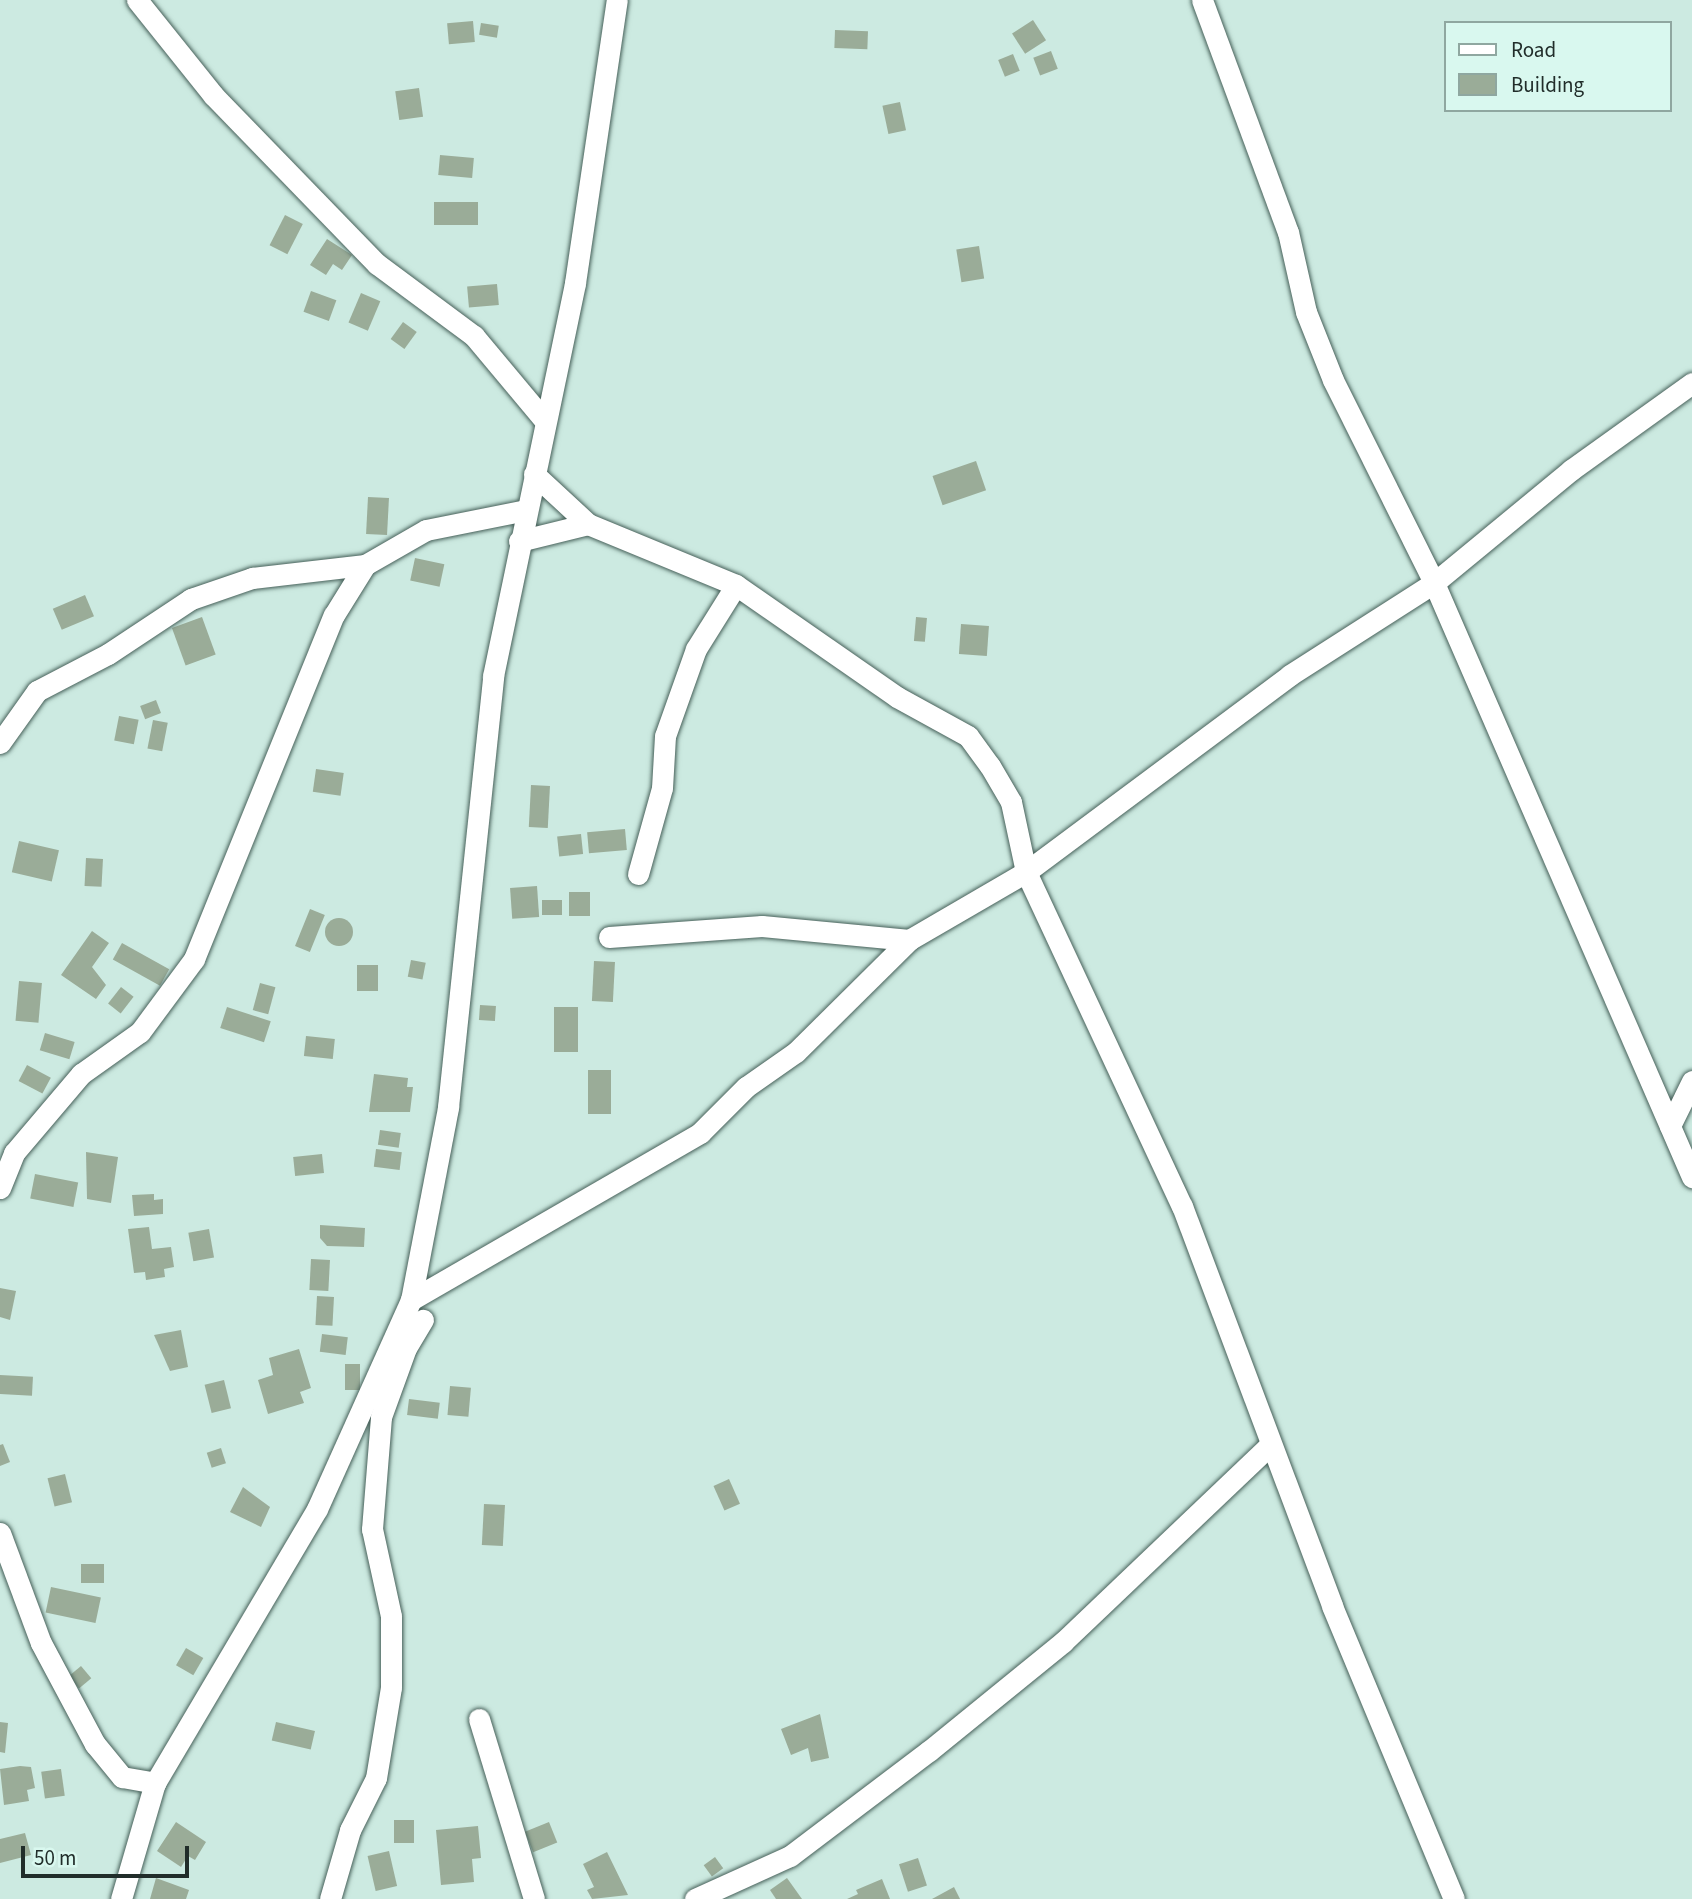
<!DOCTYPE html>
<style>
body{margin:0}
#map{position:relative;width:1692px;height:1899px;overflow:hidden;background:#cceae1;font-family:"Source Sans 3",sans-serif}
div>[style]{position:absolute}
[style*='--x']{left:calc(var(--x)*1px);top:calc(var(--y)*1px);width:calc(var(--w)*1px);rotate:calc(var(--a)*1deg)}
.building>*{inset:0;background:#9aac98;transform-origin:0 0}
.round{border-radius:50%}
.roads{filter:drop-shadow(0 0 2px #466059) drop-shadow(0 0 2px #466059)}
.street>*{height:21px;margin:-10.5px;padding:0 10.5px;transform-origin:10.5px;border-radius:10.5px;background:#fff}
span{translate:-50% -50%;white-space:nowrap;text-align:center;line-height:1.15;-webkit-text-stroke:6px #d9f8ef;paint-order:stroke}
.legend{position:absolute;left:1444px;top:21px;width:228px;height:91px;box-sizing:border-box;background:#d9f8ef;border:2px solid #8fa7a0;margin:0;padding:9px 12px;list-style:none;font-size:21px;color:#212d2a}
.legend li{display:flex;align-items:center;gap:14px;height:35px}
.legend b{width:35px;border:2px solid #8fa7a0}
.scale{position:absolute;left:21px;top:1846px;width:168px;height:32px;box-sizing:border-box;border:4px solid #212d2a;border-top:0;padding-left:9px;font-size:21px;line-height:24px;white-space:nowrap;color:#212d2a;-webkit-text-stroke:5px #d9f8ef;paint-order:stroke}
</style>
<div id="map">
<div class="building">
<i style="left:1033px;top:20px;width:24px;height:25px;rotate:57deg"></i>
<i style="left:473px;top:21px;width:21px;height:26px;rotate:85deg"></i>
<i style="left:481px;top:23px;width:18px;height:12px;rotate:9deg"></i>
<i style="left:835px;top:30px;width:33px;height:18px;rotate:2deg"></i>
<i style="left:1051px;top:51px;width:19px;height:19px;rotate:69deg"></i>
<i style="left:1013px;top:54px;width:18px;height:16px;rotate:68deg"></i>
<i style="left:419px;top:88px;width:29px;height:24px;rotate:82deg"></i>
<i style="left:900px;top:102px;width:29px;height:18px;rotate:78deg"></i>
<i style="left:440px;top:155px;width:34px;height:20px;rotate:5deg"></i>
<i style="left:478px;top:202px;width:23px;height:44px;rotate:90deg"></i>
<i style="left:285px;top:215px;width:20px;height:34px;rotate:27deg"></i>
<i style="clip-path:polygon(327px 239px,352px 255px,342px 270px,333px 264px,326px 275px,310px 265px)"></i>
<i style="left:979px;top:246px;width:33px;height:23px;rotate:81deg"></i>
<i style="left:497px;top:284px;width:21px;height:30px;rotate:85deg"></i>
<i style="left:311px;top:291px;width:27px;height:22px;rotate:20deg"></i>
<i style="left:361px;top:293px;width:21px;height:32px;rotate:23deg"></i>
<i style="left:403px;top:322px;width:17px;height:21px;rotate:36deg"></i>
<i style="left:976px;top:461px;width:31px;height:46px;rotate:71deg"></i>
<i style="left:368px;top:497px;width:21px;height:37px;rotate:3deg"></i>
<i style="left:415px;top:558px;width:30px;height:23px;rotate:12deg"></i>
<i style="left:85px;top:595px;width:23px;height:35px;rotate:67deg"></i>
<i style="left:202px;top:617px;width:40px;height:32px;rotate:70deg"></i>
<i style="left:916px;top:617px;width:11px;height:24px;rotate:5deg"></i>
<i style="left:961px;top:624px;width:28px;height:30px;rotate:4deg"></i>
<i style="left:156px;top:700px;width:14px;height:17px;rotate:69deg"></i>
<i style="left:119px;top:716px;width:20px;height:25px;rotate:11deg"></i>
<i style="left:153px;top:720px;width:15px;height:29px;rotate:11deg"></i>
<i style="left:316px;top:769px;width:28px;height:23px;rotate:8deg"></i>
<i style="left:531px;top:785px;width:19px;height:42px;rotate:3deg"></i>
<i style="left:625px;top:829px;width:21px;height:38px;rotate:85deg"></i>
<i style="left:581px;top:834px;width:20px;height:24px;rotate:84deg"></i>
<i style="left:19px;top:841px;width:41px;height:32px;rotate:13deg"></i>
<i style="left:86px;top:858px;width:17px;height:28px;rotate:3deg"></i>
<i style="left:537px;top:886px;width:31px;height:27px;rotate:86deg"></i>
<i style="left:569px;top:892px;width:21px;height:24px"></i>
<i style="left:542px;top:900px;width:20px;height:15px"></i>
<i style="left:310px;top:909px;width:16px;height:40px;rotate:22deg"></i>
<i class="round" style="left:325px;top:918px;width:28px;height:28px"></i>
<i style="clip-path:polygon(92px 931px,109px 943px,92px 967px,106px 985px,96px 999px,61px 975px)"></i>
<i style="left:122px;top:943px;width:54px;height:19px;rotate:29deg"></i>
<i style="left:411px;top:960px;width:15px;height:17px;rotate:11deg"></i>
<i style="left:594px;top:961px;width:21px;height:40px;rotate:3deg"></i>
<i style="left:357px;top:965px;width:21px;height:26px"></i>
<i style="left:19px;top:981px;width:23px;height:40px;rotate:5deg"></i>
<i style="left:260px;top:983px;width:16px;height:28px;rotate:15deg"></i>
<i style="left:121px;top:987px;width:16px;height:21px;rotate:38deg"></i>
<i style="left:480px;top:1005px;width:16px;height:15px;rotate:4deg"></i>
<i style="left:227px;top:1007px;width:46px;height:22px;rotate:18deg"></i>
<i style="left:554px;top:1007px;width:24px;height:45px"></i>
<i style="left:45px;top:1033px;width:31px;height:18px;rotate:17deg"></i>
<i style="left:306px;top:1036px;width:29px;height:20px;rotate:6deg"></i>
<i style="left:27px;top:1065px;width:27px;height:18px;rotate:28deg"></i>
<i style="left:588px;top:1070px;width:23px;height:44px"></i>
<i style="clip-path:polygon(374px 1074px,408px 1078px,407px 1087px,413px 1087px,410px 1112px,369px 1112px)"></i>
<i style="left:380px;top:1130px;width:21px;height:15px;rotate:8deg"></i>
<i style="left:376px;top:1149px;width:26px;height:18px;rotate:7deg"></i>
<i style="clip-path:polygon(86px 1152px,118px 1157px,111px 1203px,87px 1199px)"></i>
<i style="left:322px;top:1154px;width:19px;height:29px;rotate:84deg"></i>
<i style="left:35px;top:1174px;width:44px;height:25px;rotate:11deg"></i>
<i style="clip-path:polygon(154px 1194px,154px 1200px,163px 1199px,163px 1214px,134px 1216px,132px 1195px)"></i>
<i style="clip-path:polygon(320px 1225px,365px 1228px,364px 1247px,327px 1246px,320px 1238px)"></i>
<i style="clip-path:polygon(149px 1227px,152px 1249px,171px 1247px,174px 1267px,164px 1269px,165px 1277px,146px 1280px,145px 1272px,134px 1273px,128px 1229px)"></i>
<i style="left:209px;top:1229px;width:29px;height:21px;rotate:80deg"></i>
<i style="left:311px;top:1259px;width:19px;height:31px;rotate:3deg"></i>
<i style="clip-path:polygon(0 1288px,16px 1291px,10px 1320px,0 1317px)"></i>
<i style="left:317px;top:1296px;width:17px;height:29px;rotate:3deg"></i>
<i style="clip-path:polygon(181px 1330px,188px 1367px,170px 1371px,154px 1335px)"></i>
<i style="left:322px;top:1334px;width:26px;height:18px;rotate:7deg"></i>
<i style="clip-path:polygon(299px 1349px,311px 1388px,300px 1392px,304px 1403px,268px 1414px,258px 1380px,273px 1375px,269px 1358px)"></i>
<i style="left:345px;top:1364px;width:15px;height:26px"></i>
<i style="left:0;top:1375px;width:33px;height:19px;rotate:3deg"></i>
<i style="left:224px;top:1380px;width:29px;height:20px;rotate:76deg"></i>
<i style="left:450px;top:1386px;width:21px;height:29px;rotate:5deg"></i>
<i style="left:409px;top:1399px;width:31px;height:16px;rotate:7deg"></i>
<i style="clip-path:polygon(3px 1444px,10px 1462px,0 1466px,0 1445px)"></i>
<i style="left:221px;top:1448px;width:16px;height:15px;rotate:72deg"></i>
<i style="left:65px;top:1474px;width:29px;height:18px;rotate:76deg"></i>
<i style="left:729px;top:1479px;width:27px;height:17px;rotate:66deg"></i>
<i style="clip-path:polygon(243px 1487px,270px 1507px,261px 1527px,230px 1512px)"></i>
<i style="left:484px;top:1504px;width:21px;height:41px;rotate:3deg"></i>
<i style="left:81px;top:1564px;width:23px;height:19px"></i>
<i style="left:51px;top:1587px;width:51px;height:26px;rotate:12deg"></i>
<i style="left:186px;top:1648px;width:20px;height:20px;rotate:30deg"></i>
<i style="left:81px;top:1666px;width:16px;height:16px;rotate:50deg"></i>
<i style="clip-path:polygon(820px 1714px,829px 1758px,811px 1762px,808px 1748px,791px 1755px,781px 1729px)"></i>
<i style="clip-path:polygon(0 1722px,8px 1723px,5px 1753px,0 1752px)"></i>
<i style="left:276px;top:1722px;width:40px;height:19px;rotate:13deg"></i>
<i style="clip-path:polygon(20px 1766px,31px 1767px,35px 1788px,27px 1790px,29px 1801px,4px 1805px,0 1769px)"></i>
<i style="left:61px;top:1769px;width:27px;height:20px;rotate:82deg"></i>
<i style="left:394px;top:1820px;width:20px;height:23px"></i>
<i style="clip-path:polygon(176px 1822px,206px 1842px,195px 1860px,188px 1856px,181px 1867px,157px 1851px)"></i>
<i style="left:549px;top:1822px;width:22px;height:26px;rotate:68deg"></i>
<i style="clip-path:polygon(478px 1826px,481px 1858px,472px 1859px,474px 1882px,441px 1885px,436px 1830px)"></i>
<i style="clip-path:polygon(25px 1833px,31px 1855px,0 1863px,0 1839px)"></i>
<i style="left:389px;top:1851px;width:36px;height:22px;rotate:77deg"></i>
<i style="clip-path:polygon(607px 1852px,628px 1895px,592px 1899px,587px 1890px,594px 1887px,583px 1864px)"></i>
<i style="left:715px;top:1857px;width:14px;height:14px;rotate:54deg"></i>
<i style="left:918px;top:1858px;width:29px;height:20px;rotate:72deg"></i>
<i style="clip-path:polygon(156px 1878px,189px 1890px,186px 1899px,150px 1899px)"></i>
<i style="clip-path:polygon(787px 1878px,802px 1899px,776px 1899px,770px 1890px)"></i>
<i style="clip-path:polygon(882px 1879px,890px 1899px,847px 1899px,858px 1894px,856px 1890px)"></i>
<i style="clip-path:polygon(954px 1887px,960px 1899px,932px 1899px)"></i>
</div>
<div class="roads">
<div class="street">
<i style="--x:137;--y:0;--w:122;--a:51.3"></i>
<i style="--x:213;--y:95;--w:235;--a:45.9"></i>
<i style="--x:377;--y:264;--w:121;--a:36.6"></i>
<i style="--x:474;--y:336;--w:111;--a:50.1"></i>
<i style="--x:1202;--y:0;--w:247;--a:69.7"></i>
<i style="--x:1288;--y:232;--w:82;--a:77.3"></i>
<i style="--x:1306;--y:312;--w:73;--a:68.3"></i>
<i style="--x:1333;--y:380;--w:227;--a:63.5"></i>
<i style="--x:1434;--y:583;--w:648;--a:66.52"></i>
<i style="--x:534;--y:474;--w:74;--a:42.8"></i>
<i style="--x:588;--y:524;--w:160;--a:22.4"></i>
<i style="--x:736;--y:585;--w:196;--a:34.8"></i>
<i style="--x:897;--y:697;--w:81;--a:28.8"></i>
<i style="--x:968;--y:736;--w:37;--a:54"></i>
<i style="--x:990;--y:766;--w:42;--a:59.7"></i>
<i style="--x:1011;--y:802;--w:72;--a:77.9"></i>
<i style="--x:1026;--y:872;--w:369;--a:65"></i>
<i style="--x:1182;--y:1206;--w:427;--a:69.4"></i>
<i style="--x:1332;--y:1606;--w:317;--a:67.4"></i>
<i style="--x:519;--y:541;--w:71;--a:-13.8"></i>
<i style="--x:0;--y:743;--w:64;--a:-54.6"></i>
<i style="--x:37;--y:691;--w:80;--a:-27.5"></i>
<i style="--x:108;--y:654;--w:100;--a:-33.5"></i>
<i style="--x:191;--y:599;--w:65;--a:-19"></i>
<i style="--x:252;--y:578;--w:114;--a:-6.6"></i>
<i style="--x:638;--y:874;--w:89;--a:-74.4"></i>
<i style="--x:662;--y:788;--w:52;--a:-86.7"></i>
<i style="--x:665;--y:736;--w:92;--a:-70.4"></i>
<i style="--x:696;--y:649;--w:75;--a:-58"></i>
<i style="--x:609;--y:937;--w:153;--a:-4.1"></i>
<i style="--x:762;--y:926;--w:148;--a:5.4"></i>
<i style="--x:1670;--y:1126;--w:50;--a:-63.9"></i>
<i style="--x:0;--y:1188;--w:38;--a:-68"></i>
<i style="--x:14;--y:1153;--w:104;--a:-49.7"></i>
<i style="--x:81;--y:1074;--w:72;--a:-35.4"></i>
<i style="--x:140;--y:1032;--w:91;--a:-53.5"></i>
<i style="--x:194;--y:959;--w:371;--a:-67.9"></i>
<i style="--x:334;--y:615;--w:59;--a:-58.2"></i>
<i style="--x:365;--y:565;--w:70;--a:-29.8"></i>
<i style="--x:426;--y:530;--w:102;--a:-11.3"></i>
<i style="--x:411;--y:1300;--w:334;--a:-30"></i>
<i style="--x:700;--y:1133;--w:65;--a:-45"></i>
<i style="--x:746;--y:1087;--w:61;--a:-35"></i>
<i style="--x:796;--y:1052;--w:159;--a:-44.7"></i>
<i style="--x:909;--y:940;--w:135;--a:-30.2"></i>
<i style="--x:1026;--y:872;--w:329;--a:-36.7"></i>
<i style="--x:1290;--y:675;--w:171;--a:-32.6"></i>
<i style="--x:1434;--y:583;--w:178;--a:-39.5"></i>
<i style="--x:1571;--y:470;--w:149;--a:-35.7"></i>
<i style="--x:0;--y:1533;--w:117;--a:69.6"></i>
<i style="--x:41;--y:1643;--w:115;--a:61.9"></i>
<i style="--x:95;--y:1744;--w:43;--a:50.7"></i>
<i style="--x:122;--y:1777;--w:34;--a:10"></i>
<i style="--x:479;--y:1719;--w:188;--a:73"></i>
<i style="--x:121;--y:1899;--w:121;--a:-73.7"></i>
<i style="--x:155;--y:1783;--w:318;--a:-59.4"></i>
<i style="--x:317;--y:1509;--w:229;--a:-65.8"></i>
<i style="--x:411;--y:1300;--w:197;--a:-79.1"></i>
<i style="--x:448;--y:1107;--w:433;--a:-84"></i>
<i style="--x:493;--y:676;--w:401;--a:-78.2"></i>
<i style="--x:575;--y:283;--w:286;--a:-81.6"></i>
<i style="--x:330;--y:1899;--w:72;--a:-73.8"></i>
<i style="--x:350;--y:1830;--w:58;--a:-63.4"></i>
<i style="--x:376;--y:1778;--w:92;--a:-80.6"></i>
<i style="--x:391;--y:1687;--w:71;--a:-90"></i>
<i style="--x:391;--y:1616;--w:89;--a:-102.3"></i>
<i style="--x:372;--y:1529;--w:112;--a:-85.4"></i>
<i style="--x:381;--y:1417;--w:73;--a:-70.1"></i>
<i style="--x:406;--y:1348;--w:33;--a:-59"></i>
<i style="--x:695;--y:1899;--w:104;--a:-24.4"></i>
<i style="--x:790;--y:1856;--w:174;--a:-37.1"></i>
<i style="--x:929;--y:1751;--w:173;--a:-39.1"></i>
<i style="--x:1063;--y:1642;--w:286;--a:-43.6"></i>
</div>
</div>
<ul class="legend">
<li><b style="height:9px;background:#fff"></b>Road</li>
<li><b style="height:19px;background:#9aac98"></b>Building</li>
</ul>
<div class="scale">50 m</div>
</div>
